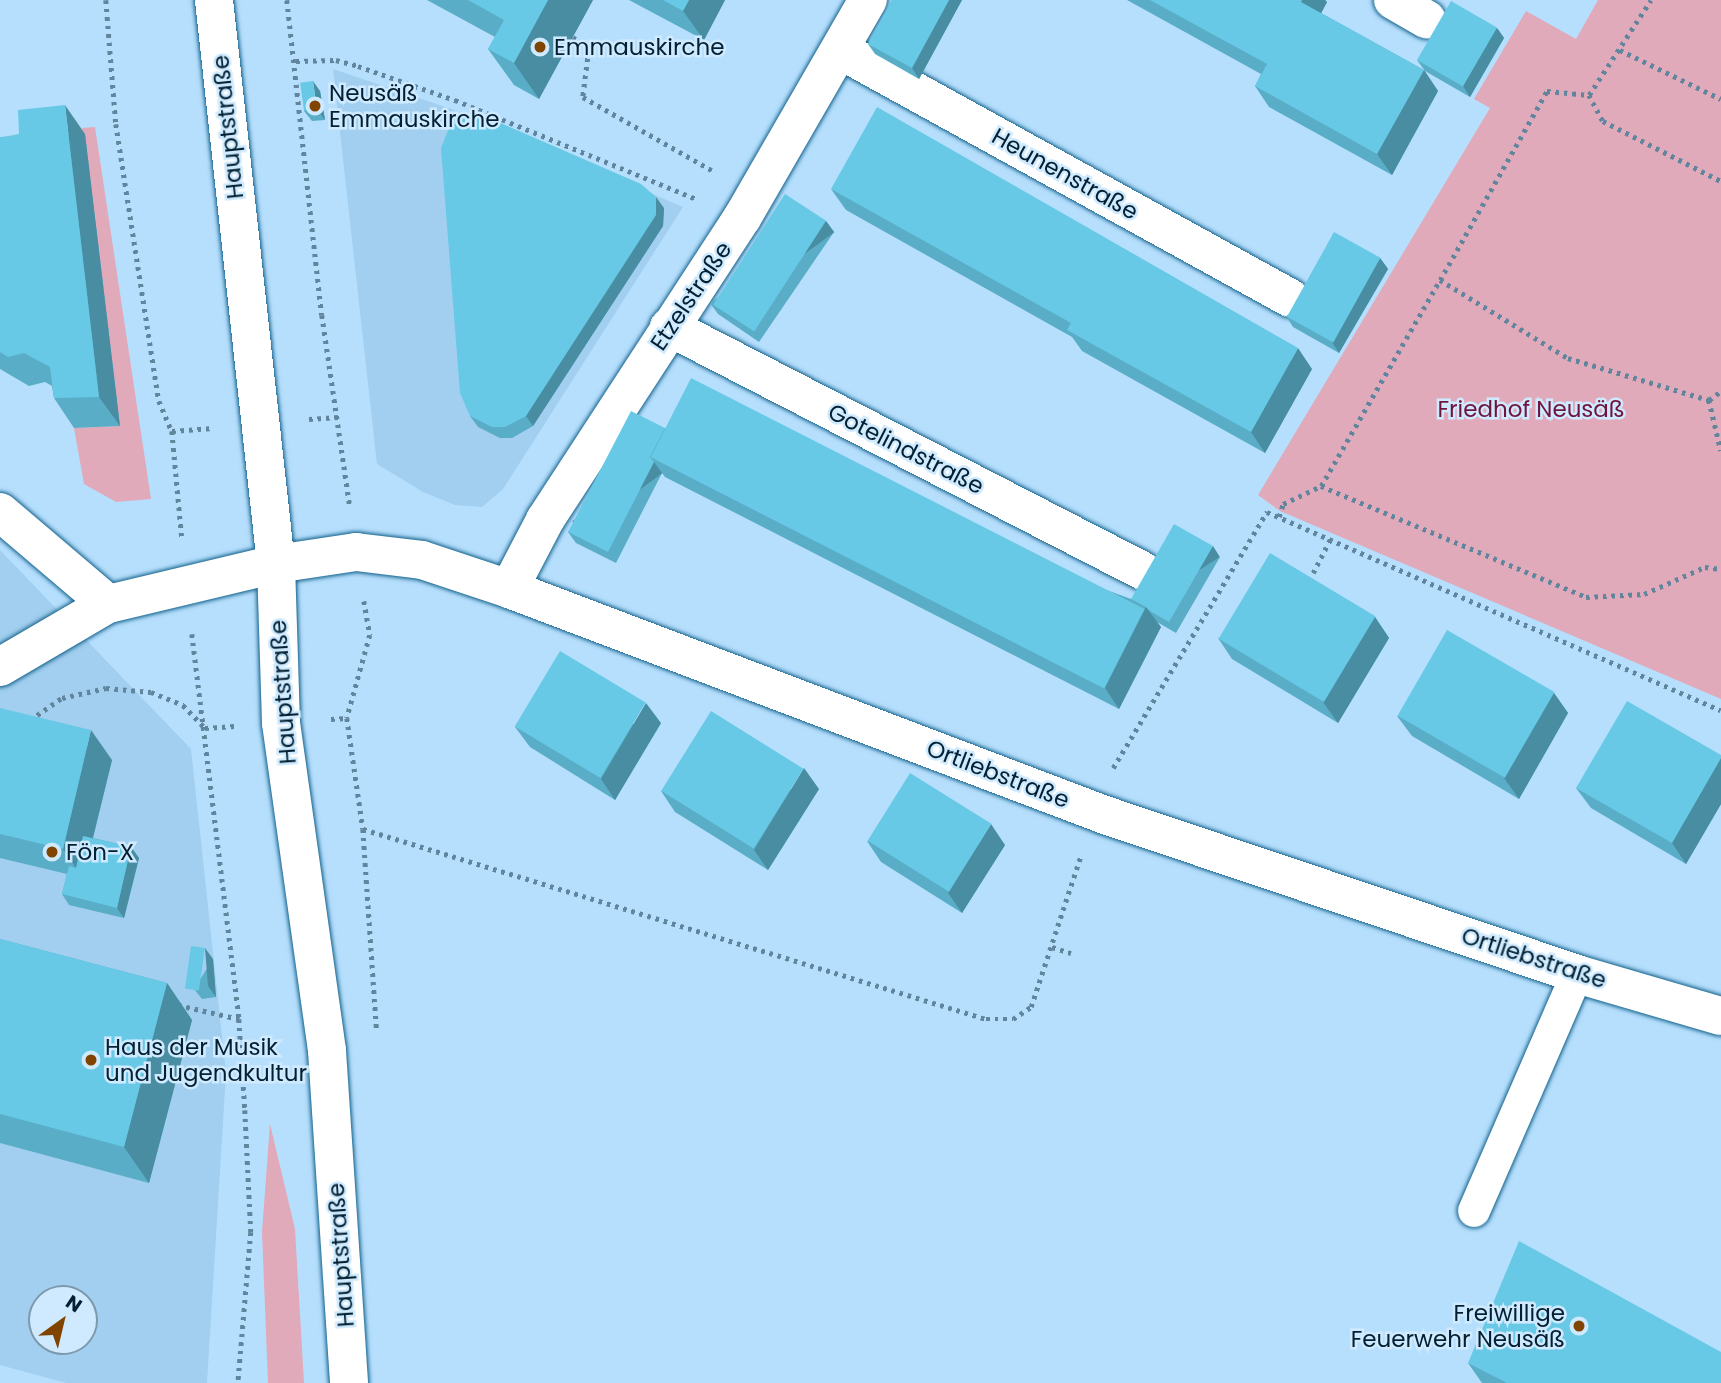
<!DOCTYPE html>
<meta charset="utf-8">
<style>
body{margin:0}
#map{position:relative;width:1721px;height:1383px;overflow:hidden;background:#b6dffd;font-family:Poppins,sans-serif}
div>[style]{position:absolute}
[style*='--x']{left:calc(var(--x)*1px);top:calc(var(--y)*1px);width:calc(var(--w)*1px);rotate:calc(var(--a)*1deg)}
.built>*{inset:0;background:#a2cfef}
.green>*{inset:0;background:#e1aaba}
.path>*{height:4.5px;margin-top:-2.25px;transform-origin:0;background:repeating-linear-gradient(90deg,#61859d 0 3.5px,transparent 0 8.5px)}
.roads{filter:drop-shadow(0 0 2px #12618c) drop-shadow(0 0 2px #12618c)}
.lane>*{height:32px;margin:-16px;padding:0 16px;transform-origin:16px;border-radius:16px;background:#fff}
.street>*{height:38px;margin:-19px;padding:0 19px;transform-origin:19px;border-radius:19px;background:#fff}
.secondary>*{height:38px;margin:-19px;padding:0 19px;transform-origin:19px;border-radius:19px;background:#fff}
.wall>*{inset:0;background:#59adc6}
.shaded-wall>*{inset:0;background:#488da1;transform-origin:0 0}
.building>*{inset:0;background:#67c9e6;transform-origin:0 0}
.dots>*{width:19px;height:19px;translate:-50% -50%;box-sizing:border-box;border:4px solid #cfeafe;border-radius:50%}
span{translate:-50% -50%;white-space:nowrap;text-align:center;line-height:1.15;-webkit-text-stroke:5px #cfeafe;paint-order:stroke}
.poi-label{font-size:23px;color:#022032}
.left{translate:0 -50%;text-align:left}
.right{translate:-100% -50%;text-align:right}
.street-label{font-size:23px;color:#022032}
.park-label{font-size:23px;color:#71143d}
.north{position:absolute;left:28px;top:1285px;width:70px;height:70px;box-sizing:border-box;background:#cfeafe;border:2px solid #7d99ac;border-radius:50%;rotate:34deg;font-size:19px;font-weight:700;line-height:28px;text-align:center;color:#022032}
.north::after{content:'';display:block;margin:auto;width:24px;height:32px;background:#804400;clip-path:polygon(50% 0,100% 100%,50% 72%,0 100%)}
</style>
<div id="map">
<div class="built">
<i style="clip-path:polygon(333px 69px,460px 112px,683px 207px,503px 489px,482px 507px,455px 505px,423px 492px,377px 464px)"></i>
<i style="clip-path:polygon(evenodd,0 550px,191px 749px,226px 1073px,207px 1383px,66px 1383px,0 1365px,0 550px,42px 1299px,84px 1299px,84px 1341px,42px 1341px,42px 1299px)"></i>
</div>
<div class="green">
<i style="clip-path:polygon(1598px 0,1721px 0,1721px 699px,1280px 511px,1258px 495px,1490px 108px,1474px 99px,1526px 11px,1576px 39px)"></i>
<i style="clip-path:polygon(95px 127px,151px 499px,116px 502px,84px 484px,74px 428px,119px 426px,82px 128px)"></i>
<i style="clip-path:polygon(270px 1124px,295px 1229px,304px 1383px,268px 1383px,262px 1232px)"></i>
</div>
<div class="path">
<i style="--x:106;--y:0;--w:124;--a:85.4"></i>
<i style="--x:116;--y:124;--w:280;--a:81.2"></i>
<i style="--x:159;--y:401;--w:33;--a:67"></i>
<i style="--x:172;--y:431;--w:107;--a:84.7"></i>
<i style="--x:287;--y:0;--w:317;--a:83.7"></i>
<i style="--x:322;--y:315;--w:193;--a:81.7"></i>
<i style="--x:573;--y:37;--w:21;--a:39"></i>
<i style="--x:589;--y:50;--w:47;--a:97.3"></i>
<i style="--x:583;--y:97;--w:150;--a:29.6"></i>
<i style="--x:1620;--y:50;--w:112;--a:25.9"></i>
<i style="--x:296;--y:61;--w:40;--a:-1.4"></i>
<i style="--x:336;--y:60;--w:23;--a:15"></i>
<i style="--x:358;--y:66;--w:103;--a:19.3"></i>
<i style="--x:455;--y:100;--w:261;--a:22.3"></i>
<i style="--x:1589;--y:95;--w:30;--a:62"></i>
<i style="--x:1603;--y:121;--w:132;--a:27"></i>
<i style="--x:1440;--y:280;--w:217;--a:-60.5"></i>
<i style="--x:1547;--y:91;--w:42;--a:5.4"></i>
<i style="--x:1589;--y:95;--w:113;--a:-56.9"></i>
<i style="--x:1709;--y:400;--w:15;--a:-37"></i>
<i style="--x:309;--y:419;--w:29;--a:-4"></i>
<i style="--x:172;--y:431;--w:41;--a:-4.2"></i>
<i style="--x:1321;--y:486;--w:287;--a:22.7"></i>
<i style="--x:1586;--y:597;--w:58;--a:-3"></i>
<i style="--x:1644;--y:594;--w:67;--a:-23.9"></i>
<i style="--x:1705;--y:567;--w:16;--a:7"></i>
<i style="--x:1279;--y:517;--w:14;--a:-73"></i>
<i style="--x:1283;--y:504;--w:42;--a:-25.3"></i>
<i style="--x:1321;--y:486;--w:238;--a:-60"></i>
<i style="--x:1440;--y:280;--w:150;--a:31.4"></i>
<i style="--x:1568;--y:358;--w:147;--a:16.6"></i>
<i style="--x:1709;--y:400;--w:52;--a:76.8"></i>
<i style="--x:1313;--y:573;--w:38;--a:-63"></i>
<i style="--x:364;--y:601;--w:35;--a:80"></i>
<i style="--x:370;--y:635;--w:86;--a:105.5"></i>
<i style="--x:347;--y:718;--w:112;--a:81.8"></i>
<i style="--x:363;--y:829;--w:203;--a:86.1"></i>
<i style="--x:192;--y:634;--w:388;--a:83"></i>
<i style="--x:239;--y:1019;--w:91;--a:86.2"></i>
<i style="--x:245;--y:1110;--w:122;--a:87.2"></i>
<i style="--x:251;--y:1232;--w:152;--a:94.9"></i>
<i style="--x:331;--y:719;--w:16;--a:-4"></i>
<i style="--x:30;--y:720;--w:39;--a:-35"></i>
<i style="--x:62;--y:698;--w:45;--a:-12.8"></i>
<i style="--x:106;--y:688;--w:45;--a:5.1"></i>
<i style="--x:151;--y:692;--w:35;--a:22"></i>
<i style="--x:183;--y:705;--w:32;--a:46"></i>
<i style="--x:205;--y:728;--w:30;--a:-4"></i>
<i style="--x:1113;--y:768;--w:299;--a:-59"></i>
<i style="--x:1267;--y:512;--w:495;--a:23.6"></i>
<i style="--x:363;--y:829;--w:651;--a:16.96"></i>
<i style="--x:986;--y:1019;--w:27;--a:0"></i>
<i style="--x:1013;--y:1019;--w:22;--a:-34"></i>
<i style="--x:1031;--y:1007;--w:157;--a:-71.8"></i>
<i style="--x:1052;--y:947;--w:20;--a:18"></i>
<i style="--x:178;--y:1005;--w:63;--a:12.9"></i>
</div>
<div class="roads">
<div class="lane">
<i style="--x:1474;--y:1211;--w:258;--a:-66.5"></i>
</div>
<div class="street">
<i style="--x:1393;--y:0;--w:39;--a:30"></i>
<i style="--x:840;--y:50;--w:514;--a:28.86"></i>
<i style="--x:669;--y:327;--w:533;--a:27.24"></i>
<i style="--x:0;--y:512;--w:142;--a:40.4"></i>
<i style="--x:276;--y:564;--w:81;--a:-8.5"></i>
<i style="--x:356;--y:552;--w:66;--a:6.9"></i>
<i style="--x:422;--y:560;--w:92;--a:18.4"></i>
<i style="--x:509;--y:589;--w:637;--a:20.77"></i>
<i style="--x:1105;--y:815;--w:498;--a:18.6"></i>
<i style="--x:1577;--y:974;--w:150;--a:16.3"></i>
<i style="--x:509;--y:589;--w:78;--a:-62.4"></i>
<i style="--x:545;--y:520;--w:361;--a:-56.9"></i>
<i style="--x:742;--y:218;--w:252;--a:-60"></i>
</div>
<div class="secondary">
<i style="--x:214;--y:0;--w:567;--a:83.73"></i>
<i style="--x:276;--y:564;--w:159;--a:88.2"></i>
<i style="--x:281;--y:723;--w:331;--a:82"></i>
<i style="--x:327;--y:1051;--w:333;--a:86.2"></i>
<i style="--x:0;--y:667;--w:125;--a:-30.3"></i>
<i style="--x:108;--y:604;--w:173;--a:-13.4"></i>
</div>
</div>
<div class="wall">
<i style="clip-path:polygon(427px 0,593px 0,539px 99px,514px 85px,488px 49px,495px 37px)"></i>
<i style="clip-path:polygon(629px 0,725px 0,704px 40px)"></i>
<i style="clip-path:polygon(892px 0,962px 0,919px 79px,875px 54px,868px 44px)"></i>
<i style="clip-path:polygon(1127px 0,1325px 0,1327px 2px,1321px 13px,1424px 70px,1438px 91px,1392px 175px,1269px 107px,1255px 86px,1261px 74px)"></i>
<i style="clip-path:polygon(1497px 28px,1504px 38px,1470px 97px,1425px 71px,1417px 60px)"></i>
<i style="clip-path:polygon(320px 91px,325px 120px,312px 121px,304px 111px)"></i>
<i style="clip-path:polygon(85px 134px,120px 426px,74px 428px,54px 398px,52px 386px,45px 382px,29px 386px,0 369px,0 137px)"></i>
<i style="clip-path:polygon(831px 189px,1312px 369px,1265px 453px,1082px 351px,1072px 337px,846px 210px)"></i>
<i style="clip-path:polygon(664px 208px,663px 226px,533px 426px,512px 438px,500px 438px,478px 427px,470px 416px)"></i>
<i style="clip-path:polygon(826px 221px,834px 232px,759px 342px,718px 314px,710px 303px)"></i>
<i style="clip-path:polygon(1380px 258px,1388px 269px,1339px 353px,1293px 327px,1286px 316px)"></i>
<i style="clip-path:polygon(665px 428px,1131px 599px,1220px 557px,1176px 633px,1157px 622px,1161px 627px,1119px 709px,665px 477px,662px 473px,616px 563px,576px 543px,568px 532px)"></i>
<i style="clip-path:polygon(1375px 617px,1389px 638px,1338px 723px,1232px 659px,1218px 638px)"></i>
<i style="clip-path:polygon(1554px 693px,1568px 713px,1519px 799px,1412px 736px,1397px 716px)"></i>
<i style="clip-path:polygon(0 708px,112px 760px,93px 838px,131px 847px,139px 858px,124px 918px,69px 905px,62px 894px,67px 874px,0 858px)"></i>
<i style="clip-path:polygon(661px 723px,615px 800px,530px 747px,515px 727px)"></i>
<i style="clip-path:polygon(1721px 755px,1721px 804px,1686px 864px,1591px 808px,1576px 788px)"></i>
<i style="clip-path:polygon(819px 789px,768px 870px,675px 812px,661px 791px)"></i>
<i style="clip-path:polygon(867px 841px,1005px 845px,962px 913px,881px 862px)"></i>
<i style="clip-path:polygon(0 939px,167px 983px,192px 1020px,149px 1183px,0 1143px)"></i>
<i style="clip-path:polygon(213px 959px,216px 997px,202px 999px,194px 989px)"></i>
<i style="clip-path:polygon(1468px 1363px,1721px 1383px,1482px 1383px)"></i>
</div>
<div class="shaded-wall">
<i style="clip-path:polygon(548px 0,593px 0,539px 99px,514px 63px)"></i>
<i style="clip-path:polygon(689px 0,725px 0,704px 40px,683px 11px)"></i>
<i style="clip-path:polygon(949px 0,962px 0,919px 79px,912px 68px)"></i>
<i style="clip-path:polygon(1302px 0,1325px 0,1327px 2px,1316px 23px,1301px 2px)"></i>
<i style="clip-path:polygon(1497px 28px,1504px 38px,1470px 97px,1463px 86px)"></i>
<i style="clip-path:polygon(1424px 70px,1438px 91px,1392px 175px,1377px 154px)"></i>
<i style="clip-path:polygon(313px 81px,320px 91px,325px 120px,317px 109px)"></i>
<i style="clip-path:polygon(65px 105px,85px 134px,120px 426px,99px 397px)"></i>
<i style="clip-path:polygon(656px 197px,664px 208px,663px 226px,533px 426px,526px 416px)"></i>
<i style="left:826px;top:221px;width:14px;height:133px;rotate:54deg"></i>
<i style="clip-path:polygon(1380px 258px,1388px 269px,1339px 353px,1332px 342px)"></i>
<i style="clip-path:polygon(1298px 348px,1312px 369px,1265px 453px,1251px 432px)"></i>
<i style="left:654px;top:462px;width:14px;height:101px;rotate:54deg"></i>
<i style="left:1213px;top:546px;width:13px;height:88px;rotate:58deg"></i>
<i style="clip-path:polygon(1146px 607px,1161px 627px,1119px 709px,1105px 688px)"></i>
<i style="clip-path:polygon(1375px 617px,1389px 638px,1338px 723px,1323px 702px)"></i>
<i style="clip-path:polygon(1554px 693px,1568px 713px,1519px 799px,1504px 778px)"></i>
<i style="clip-path:polygon(646px 703px,661px 723px,615px 800px,601px 779px)"></i>
<i style="clip-path:polygon(91px 730px,112px 760px,83px 878px,63px 849px)"></i>
<i style="clip-path:polygon(1721px 758px,1721px 804px,1686px 864px,1672px 843px)"></i>
<i style="clip-path:polygon(804px 768px,819px 789px,768px 870px,754px 850px)"></i>
<i style="clip-path:polygon(991px 824px,1005px 845px,962px 913px,948px 893px)"></i>
<i style="clip-path:polygon(131px 847px,139px 858px,124px 918px,117px 908px)"></i>
<i style="clip-path:polygon(205px 948px,213px 959px,216px 997px,208px 986px)"></i>
<i style="clip-path:polygon(167px 983px,192px 1020px,149px 1183px,124px 1147px)"></i>
</div>
<div class="building">
<i style="clip-path:polygon(468px 0,548px 0,514px 63px,488px 49px,504px 20px)"></i>
<i style="clip-path:polygon(663px 0,689px 0,683px 11px)"></i>
<i style="clip-path:polygon(892px 0,949px 0,912px 68px,868px 44px)"></i>
<i style="clip-path:polygon(1150px 0,1302px 0,1301px 2px,1424px 70px,1377px 154px,1255px 86px,1267px 64px)"></i>
<i style="left:1451px;top:1px;width:53px;height:68px;rotate:30deg"></i>
<i style="left:313px;top:81px;width:28px;height:13px;rotate:82deg"></i>
<i style="clip-path:polygon(65px 105px,99px 397px,54px 398px,50px 367px,24px 353px,8px 357px,0 352px,0 137px,3px 137px,19px 134px,18px 110px)"></i>
<i style="clip-path:polygon(877px 107px,1298px 348px,1251px 432px,1067px 330px,1071px 323px,831px 189px)"></i>
<i style="clip-path:polygon(467px 116px,489px 118px,641px 184px,656px 197px,656px 215px,526px 416px,505px 427px,492px 427px,470px 416px,460px 393px,441px 148px,449px 128px)"></i>
<i style="left:785px;top:194px;width:49px;height:132px;rotate:33deg"></i>
<i style="left:1334px;top:232px;width:53px;height:97px;rotate:29deg"></i>
<i style="left:691px;top:378px;width:509px;height:89px;rotate:27deg"></i>
<i style="clip-path:polygon(631px 411px,665px 428px,650px 457px,654px 462px,608px 552px,568px 532px)"></i>
<i style="clip-path:polygon(1174px 524px,1213px 546px,1169px 622px,1150px 611px,1146px 607px,1131px 599px)"></i>
<i style="left:1270px;top:553px;width:123px;height:100px;rotate:31deg"></i>
<i style="left:1447px;top:630px;width:124px;height:99px;rotate:30deg"></i>
<i style="left:560px;top:651px;width:100px;height:88px;rotate:31deg"></i>
<i style="clip-path:polygon(1627px 701px,1721px 755px,1721px 758px,1672px 843px,1576px 788px)"></i>
<i style="clip-path:polygon(0 708px,91px 730px,63px 849px,0 834px)"></i>
<i style="left:711px;top:711px;width:109px;height:94px;rotate:32deg"></i>
<i style="left:910px;top:773px;width:96px;height:80px;rotate:32deg"></i>
<i style="clip-path:polygon(83px 836px,131px 847px,117px 908px,62px 894px,69px 866px,76px 868px)"></i>
<i style="clip-path:polygon(0 939px,167px 983px,124px 1147px,0 1114px)"></i>
<i style="left:191px;top:946px;width:14px;height:43px;rotate:8deg"></i>
<i style="clip-path:polygon(1519px 1241px,1721px 1352px,1721px 1383px,1507px 1383px,1468px 1363px)"></i>
</div>
<div class="dots">
<i style="left:540px;top:47px;background:#804400"></i>
<i style="left:315px;top:106px;background:#804400"></i>
<i style="left:52px;top:852px;background:#804400"></i>
<i style="left:91px;top:1060px;background:#804400"></i>
<i style="left:1579px;top:1326px;background:#804400"></i>
</div>
<div class="poi-label">
<span class="left" style="left:554px;top:47px">Emmauskirche</span>
<span class="left" style="left:329px;top:106px">Neusäß<br>Emmauskirche</span>
<span class="left" style="left:66px;top:852px">Fön-X</span>
<span class="left" style="left:105px;top:1060px">Haus der Musik<br>und Jugendkultur</span>
<span class="right" style="left:1565px;top:1326px">Freiwillige<br>Feuerwehr Neusäß</span>
</div>
<div class="street-label">
<span style="left:228px;top:127px;rotate:-96deg">Hauptstraße</span>
<span style="left:1065px;top:174px;rotate:29deg">Heunenstraße</span>
<span style="left:691px;top:296px;rotate:-56deg">Etzelstraße</span>
<span style="left:906px;top:449px;rotate:27deg">Gotelindstraße</span>
<span style="left:283px;top:692px;rotate:-94deg">Hauptstraße</span>
<span style="left:998px;top:774px;rotate:21deg">Ortliebstraße</span>
<span style="left:1534px;top:958px;rotate:18deg">Ortliebstraße</span>
<span style="left:341px;top:1255px;rotate:-94deg">Hauptstraße</span>
</div>
<div class="park-label">
<span style="left:1531px;top:409px">Friedhof Neusäß</span>
</div>
<div class="north">N</div>
</div>
